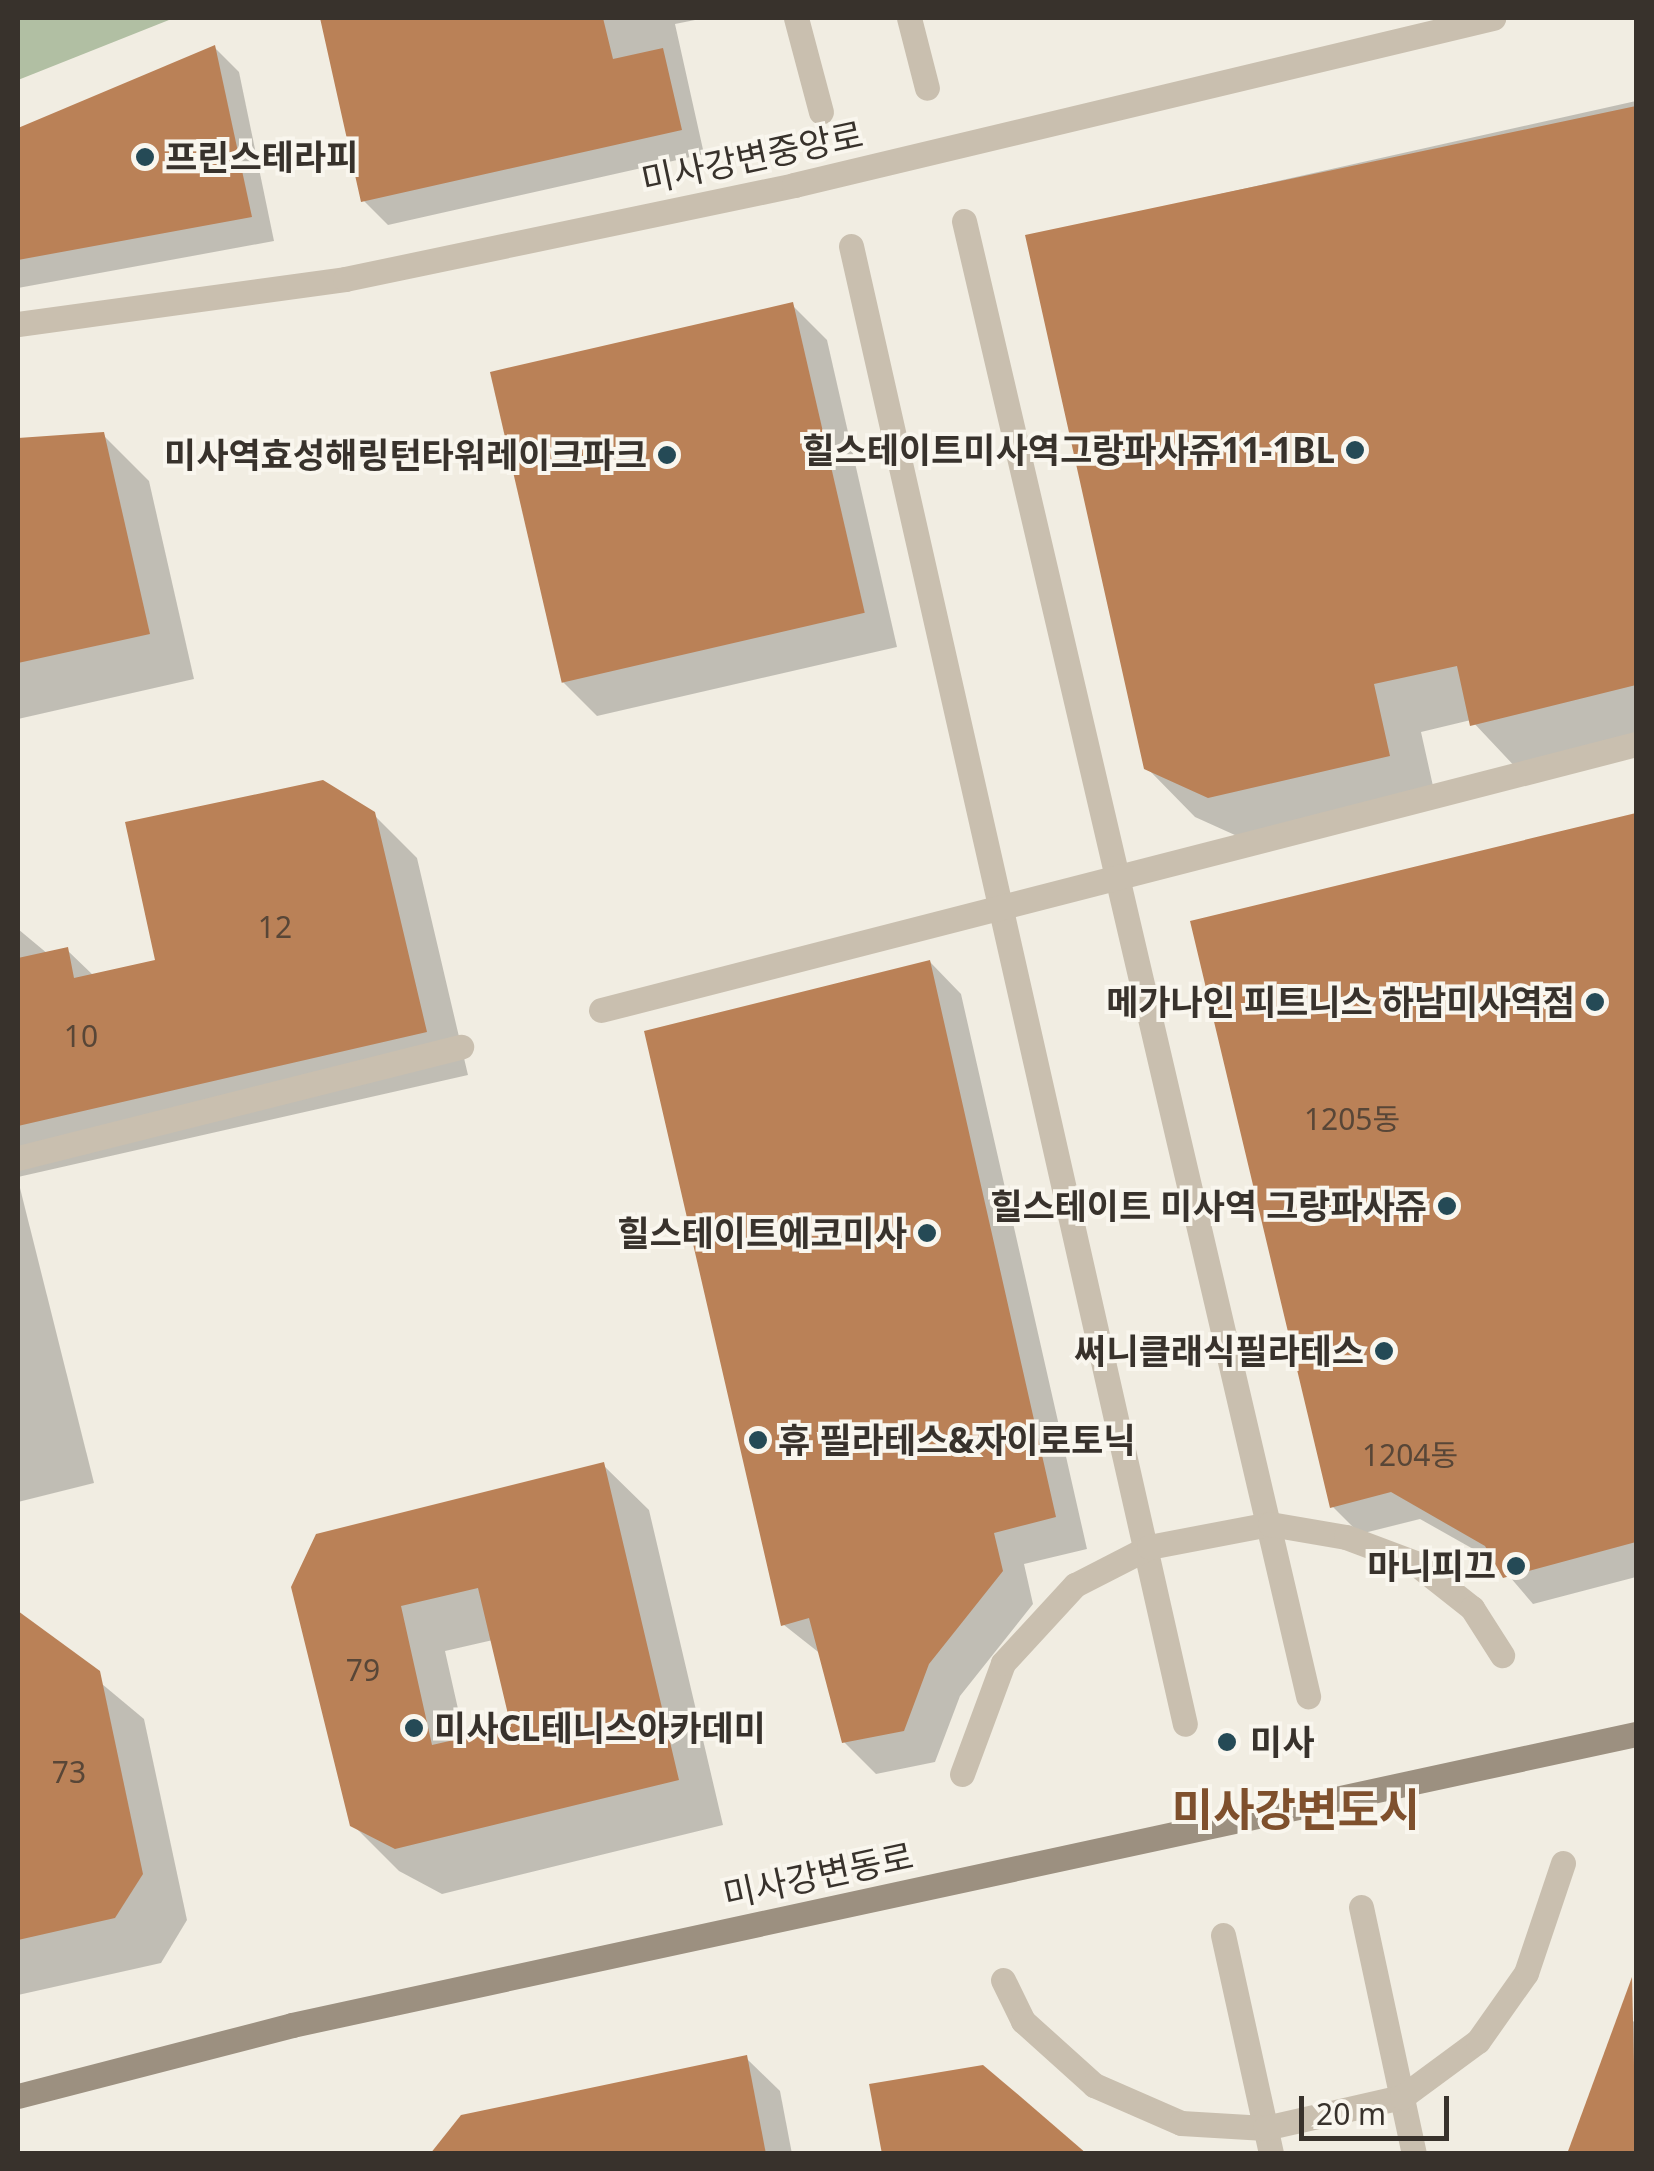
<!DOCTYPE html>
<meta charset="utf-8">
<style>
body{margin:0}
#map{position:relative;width:1654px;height:2171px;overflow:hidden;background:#f1ede2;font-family:"Noto Sans","Noto Sans KR",sans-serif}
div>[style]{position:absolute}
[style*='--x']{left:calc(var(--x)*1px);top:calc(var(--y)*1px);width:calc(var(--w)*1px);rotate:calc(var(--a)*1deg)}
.green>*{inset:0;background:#b1bfa3}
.shadow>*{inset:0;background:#0003}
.building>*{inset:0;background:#ba8157;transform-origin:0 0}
.pedestrian>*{height:25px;margin:-12.5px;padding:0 12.5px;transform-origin:12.5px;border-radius:12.5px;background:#c9bfaf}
.tertiary>*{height:25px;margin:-12.5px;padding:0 12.5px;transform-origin:12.5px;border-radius:12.5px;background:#c9bfaf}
.secondary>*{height:25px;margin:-12.5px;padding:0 12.5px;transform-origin:12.5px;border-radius:12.5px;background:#9c9080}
.dots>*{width:28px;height:28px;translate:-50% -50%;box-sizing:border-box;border:5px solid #f9f6ee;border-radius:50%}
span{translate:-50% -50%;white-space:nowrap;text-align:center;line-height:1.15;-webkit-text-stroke:8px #f9f6ee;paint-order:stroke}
.number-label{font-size:30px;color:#584637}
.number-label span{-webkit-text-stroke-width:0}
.poi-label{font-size:35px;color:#38322c;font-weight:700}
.left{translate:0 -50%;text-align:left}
.right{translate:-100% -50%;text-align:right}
.street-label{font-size:35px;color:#38322c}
.district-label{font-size:45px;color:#7f502d;font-weight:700}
.frame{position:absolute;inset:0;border:20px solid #38322c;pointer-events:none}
.scale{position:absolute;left:1299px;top:2096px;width:150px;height:45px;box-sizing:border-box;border:5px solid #38322c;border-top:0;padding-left:12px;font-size:30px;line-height:35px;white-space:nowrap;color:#38322c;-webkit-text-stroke:8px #f9f6ee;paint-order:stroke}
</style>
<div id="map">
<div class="green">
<i style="clip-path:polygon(18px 18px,174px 18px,18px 80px)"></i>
</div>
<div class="shadow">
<i style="clip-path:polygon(322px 18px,705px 18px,675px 24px,704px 154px,388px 225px,364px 201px)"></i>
<i style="clip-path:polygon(215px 48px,239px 72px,274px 241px,18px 288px,18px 131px)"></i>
<i style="clip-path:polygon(1636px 101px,1636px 744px,1520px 772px,1471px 720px,1421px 732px,1437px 804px,1257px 845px,1195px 817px,1147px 768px,1028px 237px)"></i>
<i style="clip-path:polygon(792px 305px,827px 340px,897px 647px,597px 716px,562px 681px)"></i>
<i style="clip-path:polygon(103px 435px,149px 481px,194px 679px,18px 719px,18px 440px)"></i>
<i style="clip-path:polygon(373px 814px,417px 858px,468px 1075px,18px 1177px,18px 929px,48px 954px,67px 950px,94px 976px,158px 962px)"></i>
<i style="clip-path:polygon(1636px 815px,1636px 1577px,1533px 1604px,1498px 1563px,1420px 1519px,1360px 1534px,1332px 1506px,1192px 922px)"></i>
<i style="clip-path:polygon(930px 962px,961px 994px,1087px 1549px,1024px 1564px,1033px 1604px,960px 1696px,935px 1762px,876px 1774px,844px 1742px,822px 1655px,784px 1625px)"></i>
<i style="clip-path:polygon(18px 1180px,94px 1483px,18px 1502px)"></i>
<i style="clip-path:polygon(evenodd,603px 1465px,649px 1510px,723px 1825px,442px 1894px,399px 1871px,352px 1824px,294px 1587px,603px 1465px,493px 1640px,514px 1729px,465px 1740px,445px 1651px,493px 1640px)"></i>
<i style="clip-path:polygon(18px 1614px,144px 1719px,187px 1920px,161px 1963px,18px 1995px)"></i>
<i style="clip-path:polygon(1636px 2021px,1636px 2154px,1570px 2154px,1617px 2024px)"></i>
<i style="clip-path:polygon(746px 2058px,780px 2091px,792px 2154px,433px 2154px)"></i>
</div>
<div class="building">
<i style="clip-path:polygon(320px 18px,603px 18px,613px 59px,663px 48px,682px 130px,361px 202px)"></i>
<i style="clip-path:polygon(215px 45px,252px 217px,18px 260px,18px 128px)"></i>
<i style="clip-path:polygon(1636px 106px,1636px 685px,1470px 726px,1457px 666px,1374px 684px,1390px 756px,1208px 798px,1144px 769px,1025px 235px)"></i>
<i style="left:793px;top:302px;width:319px;height:311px;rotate:77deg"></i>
<i style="clip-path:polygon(104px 432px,150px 634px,18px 663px,18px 438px)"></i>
<i style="clip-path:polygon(323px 780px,375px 812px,427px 1032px,18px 1126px,18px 958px,68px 947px,74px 978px,155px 960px,125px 822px)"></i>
<i style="clip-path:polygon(1636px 813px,1636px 1542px,1503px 1578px,1485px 1546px,1391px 1492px,1330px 1508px,1190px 921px)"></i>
<i style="clip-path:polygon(930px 960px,1056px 1517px,994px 1533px,1003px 1571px,929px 1664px,904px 1731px,842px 1743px,809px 1618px,781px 1626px,644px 1031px)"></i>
<i style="clip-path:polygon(evenodd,604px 1462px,679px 1780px,395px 1849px,350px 1826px,291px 1587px,316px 1534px,604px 1462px,478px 1588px,511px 1727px,432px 1745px,401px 1606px,478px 1588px)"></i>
<i style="clip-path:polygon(18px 1611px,100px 1671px,143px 1874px,115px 1918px,18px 1940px)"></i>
<i style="clip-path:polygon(1632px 1977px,1636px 2154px,1567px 2154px)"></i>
<i style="clip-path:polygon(747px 2055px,766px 2154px,430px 2154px,461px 2115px)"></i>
<i style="clip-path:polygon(983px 2065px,1015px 2092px,1087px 2154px,882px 2154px,869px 2084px)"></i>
</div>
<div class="pedestrian">
<i style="--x:796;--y:18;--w:97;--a:75.1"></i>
<i style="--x:909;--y:18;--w:72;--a:75.6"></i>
<i style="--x:964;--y:221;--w:1515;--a:76.87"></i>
<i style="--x:851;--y:246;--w:1515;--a:77.27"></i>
<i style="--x:601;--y:1010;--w:1069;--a:-14.41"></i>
<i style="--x:18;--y:1158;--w:457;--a:-14.1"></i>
<i style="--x:962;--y:1774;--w:118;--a:-69.7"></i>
<i style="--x:1003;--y:1663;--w:106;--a:-47.3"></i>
<i style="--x:1075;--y:1585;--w:83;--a:-27.2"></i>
<i style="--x:1149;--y:1547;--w:123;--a:-10.8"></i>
<i style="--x:1270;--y:1524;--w:77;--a:9.7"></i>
<i style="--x:1346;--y:1537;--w:74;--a:20.6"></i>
<i style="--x:1415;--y:1563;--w:73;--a:38.3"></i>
<i style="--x:1472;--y:1608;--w:56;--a:57.4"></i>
<i style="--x:1361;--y:1907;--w:253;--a:77.9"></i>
<i style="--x:1223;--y:1935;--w:224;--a:77.6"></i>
<i style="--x:1003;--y:1980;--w:46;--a:64"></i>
<i style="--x:1023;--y:2021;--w:96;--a:42"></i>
<i style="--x:1094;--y:2085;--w:95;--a:23.6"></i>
<i style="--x:1181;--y:2123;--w:84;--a:3.4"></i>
<i style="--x:1265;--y:2128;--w:140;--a:-12.8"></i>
<i style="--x:1402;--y:2097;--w:94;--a:-36.4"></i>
<i style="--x:1478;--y:2041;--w:83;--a:-54.8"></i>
<i style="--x:1526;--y:1973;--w:116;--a:-71.4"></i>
</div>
<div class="tertiary">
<i style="--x:18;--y:324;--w:330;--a:-7.8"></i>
<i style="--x:345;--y:279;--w:459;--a:-11.8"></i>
<i style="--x:794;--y:185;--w:719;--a:-13.44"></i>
</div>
<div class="secondary">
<i style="--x:18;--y:2096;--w:283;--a:-14.5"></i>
<i style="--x:292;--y:2025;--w:1375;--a:-12.22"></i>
</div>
<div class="dots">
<i style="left:145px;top:157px;background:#254a56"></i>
<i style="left:1355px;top:450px;background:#254a56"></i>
<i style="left:667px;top:455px;background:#254a56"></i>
<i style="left:1595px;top:1002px;background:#254a56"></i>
<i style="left:1447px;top:1206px;background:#254a56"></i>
<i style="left:927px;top:1233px;background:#254a56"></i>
<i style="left:1384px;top:1351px;background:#254a56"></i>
<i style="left:758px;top:1440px;background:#254a56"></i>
<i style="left:1516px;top:1566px;background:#254a56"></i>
<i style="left:414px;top:1728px;background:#254a56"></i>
<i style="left:1227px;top:1742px;background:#254a56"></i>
</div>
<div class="number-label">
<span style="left:275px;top:927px">12</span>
<span style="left:81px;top:1036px">10</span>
<span style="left:1352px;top:1119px">1205동</span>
<span style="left:1410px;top:1455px">1204동</span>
<span style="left:363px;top:1670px">79</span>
<span style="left:69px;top:1772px">73</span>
</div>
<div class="poi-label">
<span class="left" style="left:165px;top:157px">프린스테라피</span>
<span class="right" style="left:1335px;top:450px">힐스테이트미사역그랑파사쥬11-1BL</span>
<span class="right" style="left:647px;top:455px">미사역효성해링턴타워레이크파크</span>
<span class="right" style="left:1575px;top:1002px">메가나인 피트니스 하남미사역점</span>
<span class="right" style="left:1427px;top:1206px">힐스테이트 미사역 그랑파사쥬</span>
<span class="right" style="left:907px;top:1233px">힐스테이트에코미사</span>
<span class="right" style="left:1364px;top:1351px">써니클래식필라테스</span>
<span class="left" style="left:778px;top:1440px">휴 필라테스&amp;자이로토닉</span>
<span class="right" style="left:1496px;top:1566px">마니피끄</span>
<span class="left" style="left:434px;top:1728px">미사CL테니스아카데미</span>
<span class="left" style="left:1250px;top:1742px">미사</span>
</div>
<div class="street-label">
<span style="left:752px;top:157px;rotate:-12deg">미사강변중앙로</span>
<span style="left:818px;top:1875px;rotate:-12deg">미사강변동로</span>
</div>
<div class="district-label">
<span style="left:1296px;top:1809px">미사강변도시</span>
</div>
<div class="frame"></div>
<div class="scale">20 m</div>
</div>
